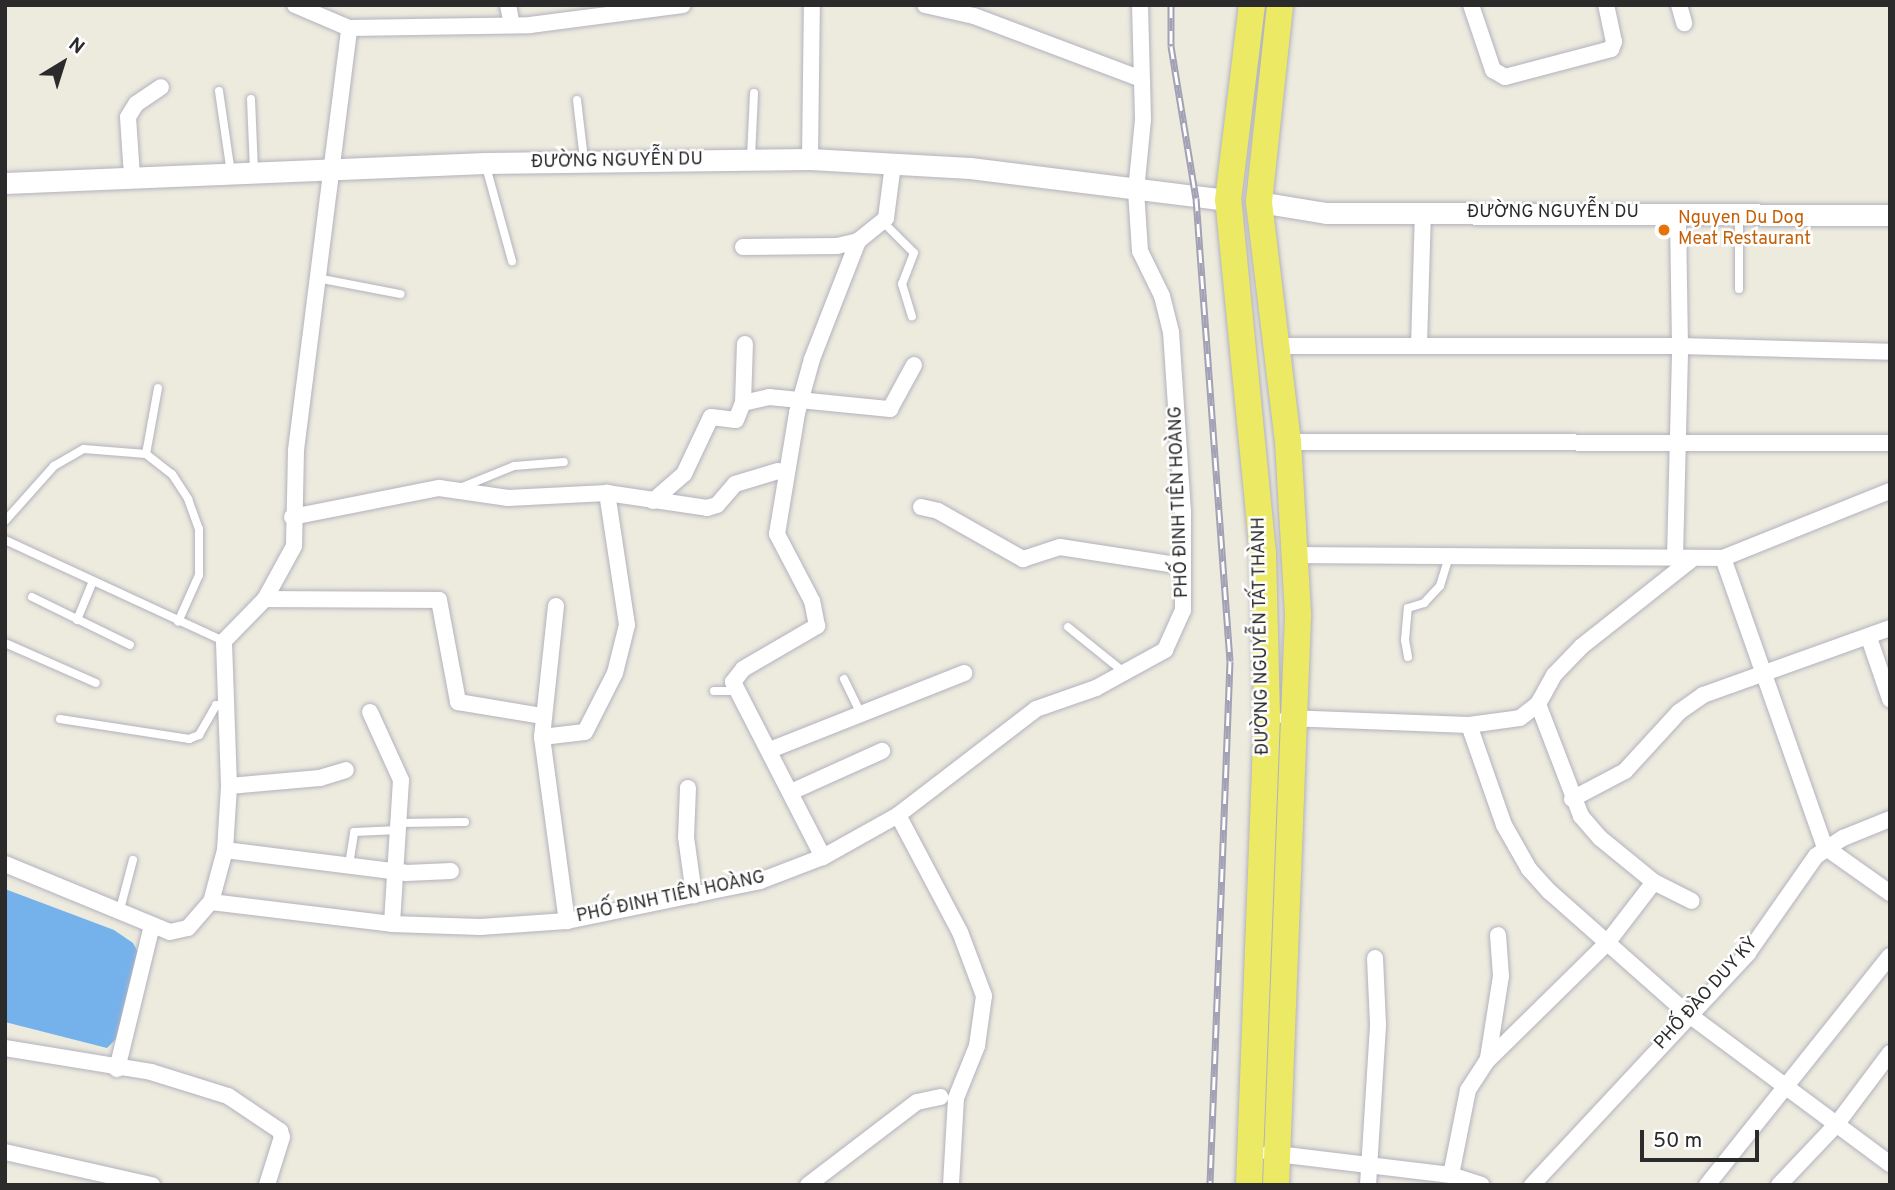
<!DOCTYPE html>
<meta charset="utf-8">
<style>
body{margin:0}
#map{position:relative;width:1895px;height:1190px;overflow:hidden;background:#edeade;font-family:Overpass,sans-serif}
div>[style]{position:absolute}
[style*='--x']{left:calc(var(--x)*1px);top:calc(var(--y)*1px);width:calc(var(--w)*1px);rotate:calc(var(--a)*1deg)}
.water>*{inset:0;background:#75b2eb}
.roads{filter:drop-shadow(0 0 2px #b2b2be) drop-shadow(0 0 2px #b2b2be)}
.service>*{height:8px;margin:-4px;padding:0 4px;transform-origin:4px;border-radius:4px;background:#fff}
.minor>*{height:16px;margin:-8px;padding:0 8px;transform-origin:8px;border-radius:8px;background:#fff}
.tertiary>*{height:21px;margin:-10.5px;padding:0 10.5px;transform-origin:10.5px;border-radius:10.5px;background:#fff}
.primary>*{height:26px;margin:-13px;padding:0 13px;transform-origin:13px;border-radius:13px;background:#ecea64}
.rail>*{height:7px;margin-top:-3.5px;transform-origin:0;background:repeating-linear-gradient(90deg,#fff 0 13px,#a2a1b5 0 26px);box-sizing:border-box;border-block:2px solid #a2a1b5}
.dots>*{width:19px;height:19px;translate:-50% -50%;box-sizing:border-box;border:4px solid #fff;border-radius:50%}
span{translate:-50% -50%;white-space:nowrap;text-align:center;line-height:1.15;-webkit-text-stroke:5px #fff;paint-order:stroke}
.street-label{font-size:18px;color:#2b2b2b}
.food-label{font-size:18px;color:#c56008}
.left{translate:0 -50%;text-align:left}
.frame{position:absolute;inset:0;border:7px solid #2b2b2b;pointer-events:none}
.north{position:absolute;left:28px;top:28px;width:70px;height:70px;-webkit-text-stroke:5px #fff;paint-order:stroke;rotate:38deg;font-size:19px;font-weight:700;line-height:28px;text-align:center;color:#2b2b2b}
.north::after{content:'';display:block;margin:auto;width:24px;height:32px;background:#2b2b2b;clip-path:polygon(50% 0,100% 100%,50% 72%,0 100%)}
.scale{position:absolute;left:1640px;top:1130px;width:119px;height:32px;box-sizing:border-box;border:4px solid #2b2b2b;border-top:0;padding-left:9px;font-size:21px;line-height:24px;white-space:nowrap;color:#2b2b2b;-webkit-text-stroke:5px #fff;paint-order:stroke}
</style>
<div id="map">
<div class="water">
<i style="clip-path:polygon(5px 889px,114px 930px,133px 943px,138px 952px,117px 1038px,107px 1048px,5px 1022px)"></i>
</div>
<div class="roads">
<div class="service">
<i style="--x:219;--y:91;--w:83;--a:81.7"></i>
<i style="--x:251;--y:99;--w:73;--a:87.6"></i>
<i style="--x:577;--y:100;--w:60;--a:83.3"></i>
<i style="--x:751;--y:157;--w:64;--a:-87.3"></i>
<i style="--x:485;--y:163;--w:102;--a:74.6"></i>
<i style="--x:1739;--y:216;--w:73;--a:90"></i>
<i style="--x:884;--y:223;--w:42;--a:45"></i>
<i style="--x:914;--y:253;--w:33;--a:111"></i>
<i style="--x:902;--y:284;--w:34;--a:73"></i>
<i style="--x:317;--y:278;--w:85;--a:10.9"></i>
<i style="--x:146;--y:454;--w:67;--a:-79.7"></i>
<i style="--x:460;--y:488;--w:58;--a:-22.2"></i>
<i style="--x:514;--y:466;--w:50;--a:-4.6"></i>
<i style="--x:5;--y:521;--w:74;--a:-48.3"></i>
<i style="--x:54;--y:466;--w:34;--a:-30"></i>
<i style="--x:84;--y:449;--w:62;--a:4.6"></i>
<i style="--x:146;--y:454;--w:33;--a:38"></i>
<i style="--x:172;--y:474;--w:30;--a:57"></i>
<i style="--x:188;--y:499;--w:32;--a:70"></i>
<i style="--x:199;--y:529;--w:46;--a:90"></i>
<i style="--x:199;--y:575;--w:51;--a:114.1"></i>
<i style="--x:5;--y:540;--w:241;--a:24.8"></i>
<i style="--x:32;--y:597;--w:109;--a:26.1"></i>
<i style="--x:77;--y:620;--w:42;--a:-67.7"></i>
<i style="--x:1068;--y:627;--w:73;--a:38.9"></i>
<i style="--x:5;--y:643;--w:99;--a:23.7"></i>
<i style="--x:1408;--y:657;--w:17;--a:-100"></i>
<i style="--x:1405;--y:640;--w:32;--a:-85"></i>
<i style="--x:1408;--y:608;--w:17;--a:-17"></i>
<i style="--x:1424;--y:603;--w:23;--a:-47"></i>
<i style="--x:1440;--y:586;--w:31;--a:-73"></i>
<i style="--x:844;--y:679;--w:37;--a:64"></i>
<i style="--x:714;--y:691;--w:24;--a:0"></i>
<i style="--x:60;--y:719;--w:131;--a:8.8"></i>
<i style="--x:189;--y:739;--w:11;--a:-22"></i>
<i style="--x:199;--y:735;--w:34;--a:-60"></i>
<i style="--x:216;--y:705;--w:10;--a:0"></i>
<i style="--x:400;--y:823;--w:65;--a:-0.9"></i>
<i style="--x:349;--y:865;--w:33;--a:-81"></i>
<i style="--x:354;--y:832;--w:45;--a:-2.5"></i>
<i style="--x:119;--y:913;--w:55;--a:-75.2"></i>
</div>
<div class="minor">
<i style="--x:295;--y:5;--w:59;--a:23.1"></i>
<i style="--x:349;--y:28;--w:181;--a:-0.9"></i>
<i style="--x:530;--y:25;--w:154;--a:-7.4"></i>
<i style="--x:508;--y:5;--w:20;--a:79"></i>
<i style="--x:925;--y:5;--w:50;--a:12.7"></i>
<i style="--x:974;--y:16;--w:176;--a:20.6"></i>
<i style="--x:1471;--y:5;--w:69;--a:71.3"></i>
<i style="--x:1493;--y:70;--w:14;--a:30"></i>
<i style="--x:1505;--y:77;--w:110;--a:-14.8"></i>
<i style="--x:1611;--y:49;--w:8;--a:-67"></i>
<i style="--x:1614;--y:42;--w:38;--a:-102"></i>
<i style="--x:1679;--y:5;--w:19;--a:74"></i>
<i style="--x:810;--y:159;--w:154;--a:-89.3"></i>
<i style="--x:132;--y:176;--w:59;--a:-93.9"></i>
<i style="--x:128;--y:117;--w:15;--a:-58"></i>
<i style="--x:136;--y:104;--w:30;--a:-34"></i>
<i style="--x:743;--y:247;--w:94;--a:-0.6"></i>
<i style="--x:837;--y:246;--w:22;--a:-13"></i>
<i style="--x:858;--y:241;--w:36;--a:-39"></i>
<i style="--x:886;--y:218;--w:54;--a:-82.6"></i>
<i style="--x:1419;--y:345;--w:132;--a:-88.3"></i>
<i style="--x:1276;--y:346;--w:404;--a:0"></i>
<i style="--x:1680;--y:346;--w:210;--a:1.6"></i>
<i style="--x:743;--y:403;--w:59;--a:-88.1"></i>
<i style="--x:1288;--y:442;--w:602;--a:0.1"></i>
<i style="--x:653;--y:501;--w:41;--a:-41.1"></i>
<i style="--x:684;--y:474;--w:63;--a:-64.7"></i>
<i style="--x:711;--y:417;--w:25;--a:7"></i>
<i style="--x:736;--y:420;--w:18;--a:-68"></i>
<i style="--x:743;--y:403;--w:27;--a:-13"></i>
<i style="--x:769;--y:397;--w:122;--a:5.7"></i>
<i style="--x:890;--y:409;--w:50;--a:-61.4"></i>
<i style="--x:921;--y:507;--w:17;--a:13"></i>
<i style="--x:938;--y:511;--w:98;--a:29.5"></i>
<i style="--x:1023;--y:559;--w:39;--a:-18"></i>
<i style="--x:1060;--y:547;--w:124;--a:8.8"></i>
<i style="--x:292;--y:517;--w:150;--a:-11.2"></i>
<i style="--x:439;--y:488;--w:70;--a:8.2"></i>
<i style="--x:508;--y:498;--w:99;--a:-2.9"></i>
<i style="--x:607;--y:493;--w:101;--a:8.5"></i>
<i style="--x:707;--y:508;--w:10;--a:-17"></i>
<i style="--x:717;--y:505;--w:28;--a:-49"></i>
<i style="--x:735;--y:484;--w:45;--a:-16.8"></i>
<i style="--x:1297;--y:555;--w:426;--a:0.4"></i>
<i style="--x:1723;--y:558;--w:180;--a:-21.9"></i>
<i style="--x:1675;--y:558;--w:212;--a:-88.6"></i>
<i style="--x:1680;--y:346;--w:134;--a:-90.9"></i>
<i style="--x:1723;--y:558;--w:306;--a:70.6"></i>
<i style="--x:1825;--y:847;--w:80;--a:35.3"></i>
<i style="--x:265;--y:599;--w:174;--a:0.3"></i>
<i style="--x:439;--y:600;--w:104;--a:79.4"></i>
<i style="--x:458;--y:702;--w:86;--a:9.4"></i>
<i style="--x:556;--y:606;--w:132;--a:96.1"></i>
<i style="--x:542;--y:737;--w:186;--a:82.3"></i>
<i style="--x:1869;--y:638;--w:65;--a:71"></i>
<i style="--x:370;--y:712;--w:75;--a:65.5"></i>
<i style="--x:401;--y:780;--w:144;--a:93.6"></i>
<i style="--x:1287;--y:718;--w:182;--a:2.2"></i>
<i style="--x:1469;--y:725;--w:51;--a:-7.8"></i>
<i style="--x:1520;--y:718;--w:23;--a:-38"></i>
<i style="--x:1538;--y:704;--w:33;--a:-61"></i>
<i style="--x:1554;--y:675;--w:40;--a:-46"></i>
<i style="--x:1582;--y:646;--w:139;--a:-38.3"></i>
<i style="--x:1469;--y:725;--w:106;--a:70.7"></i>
<i style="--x:1504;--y:825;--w:51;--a:60.4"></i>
<i style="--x:1529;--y:869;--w:31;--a:48"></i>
<i style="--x:1550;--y:892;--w:184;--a:41.5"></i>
<i style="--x:1688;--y:1014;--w:252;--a:36.6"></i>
<i style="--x:542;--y:737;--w:43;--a:-6.6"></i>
<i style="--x:585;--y:732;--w:66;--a:-63"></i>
<i style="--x:615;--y:673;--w:49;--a:-76"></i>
<i style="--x:627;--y:625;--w:134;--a:-98.6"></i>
<i style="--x:770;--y:750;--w:209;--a:-21.6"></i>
<i style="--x:229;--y:786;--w:91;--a:-5"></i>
<i style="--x:320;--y:778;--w:27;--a:-17"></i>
<i style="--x:688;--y:788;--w:49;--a:92.3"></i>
<i style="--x:686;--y:837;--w:59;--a:82.1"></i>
<i style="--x:791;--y:792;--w:100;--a:-24.3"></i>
<i style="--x:1572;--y:799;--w:60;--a:-27.8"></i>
<i style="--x:1625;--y:771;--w:80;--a:-47.5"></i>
<i style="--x:1679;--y:712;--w:29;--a:-35"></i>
<i style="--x:1703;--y:695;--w:199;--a:-19.7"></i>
<i style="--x:898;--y:815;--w:132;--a:62.1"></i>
<i style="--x:960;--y:932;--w:68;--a:69.4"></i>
<i style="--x:984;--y:996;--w:50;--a:98"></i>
<i style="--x:977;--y:1046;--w:56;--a:112"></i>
<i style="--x:956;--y:1098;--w:87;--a:93.3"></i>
<i style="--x:225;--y:850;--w:182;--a:7.2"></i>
<i style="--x:406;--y:873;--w:45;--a:-2.5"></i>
<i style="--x:823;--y:857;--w:197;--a:-117.2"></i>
<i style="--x:733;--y:682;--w:16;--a:-52"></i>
<i style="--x:743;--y:669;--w:86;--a:-30.2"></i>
<i style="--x:817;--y:626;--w:25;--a:-101"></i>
<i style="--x:812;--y:601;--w:76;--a:-117.6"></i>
<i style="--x:777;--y:534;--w:123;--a:-80.6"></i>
<i style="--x:797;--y:413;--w:56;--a:-74.5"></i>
<i style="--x:812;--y:359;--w:127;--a:-68.7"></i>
<i style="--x:5;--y:864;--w:178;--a:22.4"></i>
<i style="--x:170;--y:932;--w:18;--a:-13"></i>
<i style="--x:188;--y:928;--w:35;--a:-49"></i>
<i style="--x:211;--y:902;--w:182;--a:6.9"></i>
<i style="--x:392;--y:924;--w:88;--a:2"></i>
<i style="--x:480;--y:927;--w:87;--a:-3.9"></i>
<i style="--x:567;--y:921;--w:197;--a:-11.7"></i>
<i style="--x:760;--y:881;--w:67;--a:-20.9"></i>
<i style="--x:823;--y:857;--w:86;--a:-29.2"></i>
<i style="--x:898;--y:815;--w:174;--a:-37.5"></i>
<i style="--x:1036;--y:709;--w:64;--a:-19.3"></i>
<i style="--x:1096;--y:688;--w:79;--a:-28.8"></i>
<i style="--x:1165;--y:650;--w:44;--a:-65.8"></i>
<i style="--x:1183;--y:610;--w:98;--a:-90"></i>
<i style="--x:1183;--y:512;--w:180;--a:-93.8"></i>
<i style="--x:1171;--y:332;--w:37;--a:-104"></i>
<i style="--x:1162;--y:296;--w:50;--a:-116.1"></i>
<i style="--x:1140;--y:251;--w:60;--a:-93.8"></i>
<i style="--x:1136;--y:191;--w:72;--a:-84.4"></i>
<i style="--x:1143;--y:119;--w:114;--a:-91.5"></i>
<i style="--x:1654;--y:882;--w:42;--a:26.6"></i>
<i style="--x:211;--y:902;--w:54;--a:-74.9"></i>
<i style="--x:225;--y:850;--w:64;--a:-86.4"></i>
<i style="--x:229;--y:786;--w:145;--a:-92"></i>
<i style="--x:224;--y:641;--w:59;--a:-45.7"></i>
<i style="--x:265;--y:599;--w:60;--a:-61.3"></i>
<i style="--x:294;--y:546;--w:96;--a:-88.8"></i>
<i style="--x:296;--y:450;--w:425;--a:-82.8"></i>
<i style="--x:5;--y:1048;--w:148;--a:9.3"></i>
<i style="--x:151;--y:1072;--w:81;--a:17.3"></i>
<i style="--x:228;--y:1096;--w:63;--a:33.9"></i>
<i style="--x:280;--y:1131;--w:6;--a:72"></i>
<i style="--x:282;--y:1137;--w:50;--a:107.4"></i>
<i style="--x:1488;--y:1058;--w:83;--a:-81"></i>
<i style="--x:1501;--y:976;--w:41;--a:-94.2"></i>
<i style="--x:117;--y:1069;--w:148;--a:-76.3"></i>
<i style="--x:5;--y:1152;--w:151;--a:12.7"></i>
<i style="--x:1269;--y:1153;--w:183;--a:6.9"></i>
<i style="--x:1451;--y:1175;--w:32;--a:18"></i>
<i style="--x:1451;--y:1175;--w:87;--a:-78.7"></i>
<i style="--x:1468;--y:1090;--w:35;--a:-57"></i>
<i style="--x:1487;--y:1061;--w:168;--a:-44.5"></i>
<i style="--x:1607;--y:943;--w:77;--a:-52.4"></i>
<i style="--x:1654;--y:882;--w:70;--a:-140.8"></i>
<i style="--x:1600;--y:838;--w:29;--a:-131"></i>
<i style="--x:1581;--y:816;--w:120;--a:-111"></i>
<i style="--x:808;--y:1185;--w:137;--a:-37.3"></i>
<i style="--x:917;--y:1102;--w:24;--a:-12"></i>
<i style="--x:1368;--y:1185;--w:161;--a:-86.4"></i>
<i style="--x:1378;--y:1024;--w:66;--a:-92.6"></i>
<i style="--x:1532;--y:1185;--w:317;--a:-47"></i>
<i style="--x:1748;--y:953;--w:118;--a:-55"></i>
<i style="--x:1816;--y:856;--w:32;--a:-34"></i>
<i style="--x:1843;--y:838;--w:51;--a:-22"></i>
<i style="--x:1707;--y:1185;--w:293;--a:-51.4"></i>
<i style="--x:1779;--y:1185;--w:83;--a:-46.5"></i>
<i style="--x:1836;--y:1125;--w:90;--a:-53.1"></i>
</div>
<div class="tertiary">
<i style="--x:5;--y:183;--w:480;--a:-2.4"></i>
<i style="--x:485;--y:163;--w:325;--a:-0.7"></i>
<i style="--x:810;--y:159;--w:160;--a:3.2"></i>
<i style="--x:970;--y:168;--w:260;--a:7.1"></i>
<i style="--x:1259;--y:202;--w:68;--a:9.3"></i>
<i style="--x:1326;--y:213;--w:564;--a:0.2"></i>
</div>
<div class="primary">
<i style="--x:1249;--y:1185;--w:468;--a:-87.8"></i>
<i style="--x:1267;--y:717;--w:163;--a:-91.4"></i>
<i style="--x:1263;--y:554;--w:356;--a:-95.6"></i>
<i style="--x:1228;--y:200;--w:196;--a:-83"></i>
<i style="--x:1276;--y:1185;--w:571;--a:-87.79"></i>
<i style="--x:1298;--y:614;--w:172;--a:-93.3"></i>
<i style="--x:1288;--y:442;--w:242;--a:-96.9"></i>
<i style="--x:1259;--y:202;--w:198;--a:-83.9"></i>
</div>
</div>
<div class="rail">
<i style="--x:1171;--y:5;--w:41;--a:90"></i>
<i style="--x:1171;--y:46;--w:154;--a:80.7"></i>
<i style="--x:1196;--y:198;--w:464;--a:85.8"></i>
<i style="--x:1230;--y:661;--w:524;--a:92.19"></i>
</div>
<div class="dots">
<i style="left:1664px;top:230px;background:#e8710a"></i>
</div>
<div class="street-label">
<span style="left:617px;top:162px;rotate:-1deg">ĐƯỜNG NGUYỄN DU</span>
<span style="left:1553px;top:213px">ĐƯỜNG NGUYỄN DU</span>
<span style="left:1180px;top:502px;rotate:-92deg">PHỐ ĐINH TIÊN HOÀNG</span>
<span style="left:1262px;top:636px;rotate:-91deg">ĐƯỜNG NGUYỄN TẤT THÀNH</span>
<span style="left:671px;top:898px;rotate:-12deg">PHỐ ĐINH TIÊN HOÀNG</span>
<span style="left:1707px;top:994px;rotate:-48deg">PHỐ ĐÀO DUY KỲ</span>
</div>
<div class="food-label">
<span class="left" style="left:1678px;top:230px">Nguyen Du Dog<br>Meat Restaurant</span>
</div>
<div class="frame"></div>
<div class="north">N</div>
<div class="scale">50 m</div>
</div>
